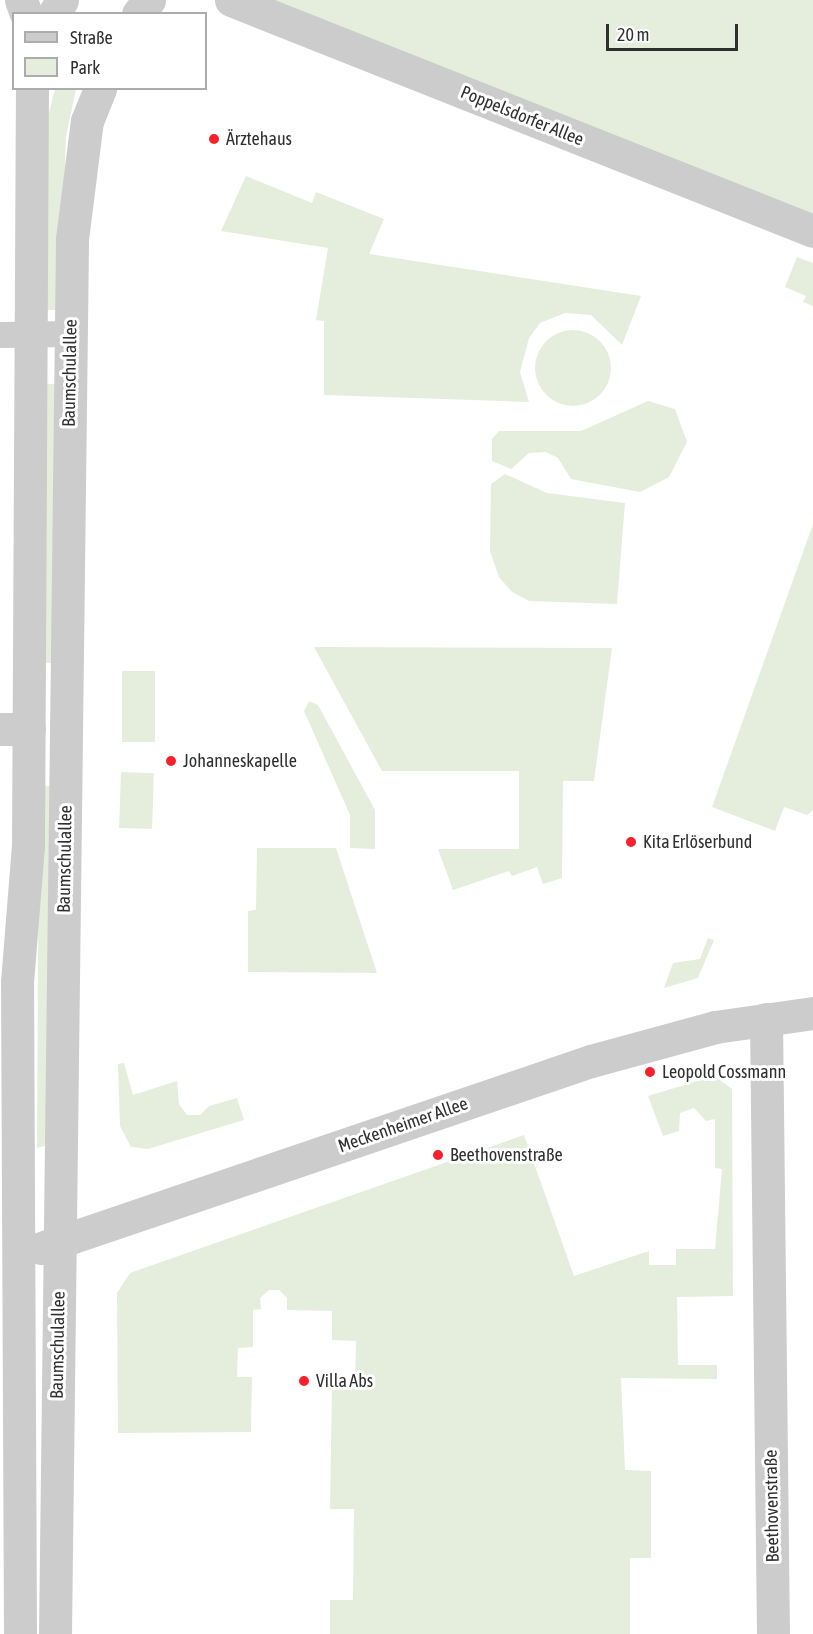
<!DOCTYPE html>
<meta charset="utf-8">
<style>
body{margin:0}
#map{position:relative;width:813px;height:1634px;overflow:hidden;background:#fff;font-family:"Asap Condensed",sans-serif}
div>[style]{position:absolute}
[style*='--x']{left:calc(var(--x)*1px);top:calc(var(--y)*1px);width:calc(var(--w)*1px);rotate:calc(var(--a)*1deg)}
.green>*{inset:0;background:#e5eedc;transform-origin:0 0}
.round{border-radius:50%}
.service>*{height:26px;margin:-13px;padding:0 13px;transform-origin:13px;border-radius:13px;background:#ccc}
.minor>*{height:33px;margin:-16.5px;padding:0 16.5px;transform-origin:16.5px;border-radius:16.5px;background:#ccc}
.tertiary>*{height:33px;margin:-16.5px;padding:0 16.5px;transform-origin:16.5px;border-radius:16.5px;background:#ccc}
.dots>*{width:16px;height:16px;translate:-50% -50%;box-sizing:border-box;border:3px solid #fff;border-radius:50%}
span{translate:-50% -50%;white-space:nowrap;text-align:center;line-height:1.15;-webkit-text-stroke:6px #fff;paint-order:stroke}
.street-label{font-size:18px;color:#2f2f2f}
.poi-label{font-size:18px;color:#2f2f2f}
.left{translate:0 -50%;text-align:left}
.legend{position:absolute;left:12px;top:12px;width:195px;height:78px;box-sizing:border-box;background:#fff;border:2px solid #acacac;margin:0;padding:8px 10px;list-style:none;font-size:18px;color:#2f2f2f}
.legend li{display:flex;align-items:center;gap:12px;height:30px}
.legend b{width:30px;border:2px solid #acacac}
.scale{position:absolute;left:606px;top:24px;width:132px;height:27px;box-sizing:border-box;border:3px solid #2f2f2f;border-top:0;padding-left:8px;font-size:18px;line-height:21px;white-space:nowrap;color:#2f2f2f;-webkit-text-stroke:4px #fff;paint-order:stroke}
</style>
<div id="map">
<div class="green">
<i style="clip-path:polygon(257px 0,813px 0,813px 221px)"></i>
<i style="clip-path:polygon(55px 89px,76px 89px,66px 137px,60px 310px,42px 310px,45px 128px)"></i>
<i style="clip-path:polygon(246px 176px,312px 203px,316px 192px,384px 219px,369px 254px,641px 296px,622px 345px,591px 315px,565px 313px,540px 323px,529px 338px,520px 372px,529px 402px,324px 395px,324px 321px,316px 320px,328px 248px,221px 231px)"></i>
<i style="clip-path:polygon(797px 257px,813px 263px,813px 306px,803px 302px,806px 296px,785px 287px)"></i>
<i class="round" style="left:535px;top:330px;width:76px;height:76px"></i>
<i style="left:41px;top:384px;width:18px;height:279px"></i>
<i style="clip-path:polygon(648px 401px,675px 409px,687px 442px,669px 477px,640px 492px,571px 479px,558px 458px,546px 452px,529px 453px,511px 469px,492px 461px,492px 439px,499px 431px,581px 431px)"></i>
<i style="clip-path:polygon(505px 474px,547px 493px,625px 503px,617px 604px,529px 601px,512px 592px,499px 577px,490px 551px,491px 484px)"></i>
<i style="clip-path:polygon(813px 524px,813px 810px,807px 815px,784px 807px,775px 831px,712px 807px)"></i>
<i style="clip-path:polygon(314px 647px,612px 648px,594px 781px,563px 781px,562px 878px,543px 884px,537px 867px,512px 876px,509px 871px,453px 890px,438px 849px,519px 849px,519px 771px,382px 771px)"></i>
<i style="left:122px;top:671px;width:33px;height:71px"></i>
<i style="clip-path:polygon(309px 701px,318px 705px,375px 810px,375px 849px,350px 848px,350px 815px,304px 711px)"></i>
<i style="left:121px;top:772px;width:33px;height:56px;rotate:2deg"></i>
<i style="clip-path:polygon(39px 786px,56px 786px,49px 1145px,37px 1148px)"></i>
<i style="clip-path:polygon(257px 848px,336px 848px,377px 973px,248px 972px,248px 911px,256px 910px)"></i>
<i style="clip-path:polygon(708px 938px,714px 940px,698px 978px,664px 988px,673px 963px,700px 959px)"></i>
<i style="clip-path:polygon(124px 1063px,133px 1095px,177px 1081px,179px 1104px,187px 1115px,200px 1115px,209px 1106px,237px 1098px,244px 1120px,148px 1149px,131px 1147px,120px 1126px,118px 1064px)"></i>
<i style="clip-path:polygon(714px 1076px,732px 1089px,733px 1296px,677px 1297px,678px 1365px,717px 1365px,717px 1379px,621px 1378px,625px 1470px,651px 1471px,651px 1558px,630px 1558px,630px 1634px,330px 1634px,330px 1600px,353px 1600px,354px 1509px,330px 1509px,332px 1385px,355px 1385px,356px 1341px,332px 1340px,332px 1311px,287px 1310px,287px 1298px,279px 1290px,269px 1290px,260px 1298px,261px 1309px,253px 1310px,253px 1347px,238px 1348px,237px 1377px,252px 1377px,251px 1432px,118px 1433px,117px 1293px,130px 1273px,524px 1135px,574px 1276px,649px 1251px,649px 1265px,676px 1265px,676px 1249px,715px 1249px,722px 1169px,715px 1168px,715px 1119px,706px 1121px,694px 1108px,680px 1113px,679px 1131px,663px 1136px,648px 1096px)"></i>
</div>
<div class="service">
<i style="--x:0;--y:335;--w:71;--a:-0.8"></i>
</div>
<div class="minor">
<i style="--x:231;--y:0;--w:626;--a:21.65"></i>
<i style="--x:0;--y:729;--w:29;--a:0"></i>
<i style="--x:766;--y:1019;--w:615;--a:89.35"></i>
</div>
<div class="tertiary">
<i style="--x:21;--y:0;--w:15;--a:70"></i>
<i style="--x:54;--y:14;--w:16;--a:-60"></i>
<i style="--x:138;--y:14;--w:18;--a:-52"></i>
<i style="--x:41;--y:1248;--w:581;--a:-18.78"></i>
<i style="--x:591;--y:1061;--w:129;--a:-15.3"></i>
<i style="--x:715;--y:1027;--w:99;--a:-8.1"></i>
<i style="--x:20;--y:1634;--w:652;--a:-90.26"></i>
<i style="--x:17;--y:982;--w:136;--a:-85.4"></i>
<i style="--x:28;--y:846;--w:758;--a:-89.7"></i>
<i style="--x:55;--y:1634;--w:1395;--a:-89.3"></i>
<i style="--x:72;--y:239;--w:119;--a:-82.8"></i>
<i style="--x:87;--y:121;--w:35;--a:-68"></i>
</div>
<div class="dots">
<i style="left:214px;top:139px;background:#f6212c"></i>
<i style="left:171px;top:761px;background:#f6212c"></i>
<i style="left:631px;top:842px;background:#f6212c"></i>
<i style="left:650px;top:1072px;background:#f6212c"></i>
<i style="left:438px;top:1155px;background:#f6212c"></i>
<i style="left:304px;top:1381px;background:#f6212c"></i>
</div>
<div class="street-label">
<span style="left:522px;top:116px;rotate:22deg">Poppelsdorfer Allee</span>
<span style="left:70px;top:373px;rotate:-89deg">Baumschulallee</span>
<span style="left:65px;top:859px;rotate:-89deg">Baumschulallee</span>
<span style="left:403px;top:1125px;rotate:-19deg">Meckenheimer Allee</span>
<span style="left:58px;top:1345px;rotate:-89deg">Baumschulallee</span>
<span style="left:772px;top:1506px;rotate:-91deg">Beethovenstraße</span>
</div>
<div class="poi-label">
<span class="left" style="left:226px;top:139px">Ärztehaus</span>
<span class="left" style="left:183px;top:761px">Johanneskapelle</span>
<span class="left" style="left:643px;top:842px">Kita Erlöserbund</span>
<span class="left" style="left:662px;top:1072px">Leopold Cossmann</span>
<span class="left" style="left:450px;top:1155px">Beethovenstraße</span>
<span class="left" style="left:316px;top:1381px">Villa Abs</span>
</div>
<ul class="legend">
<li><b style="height:8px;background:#ccc"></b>Straße</li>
<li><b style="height:16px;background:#e5eedc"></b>Park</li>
</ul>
<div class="scale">20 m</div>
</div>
